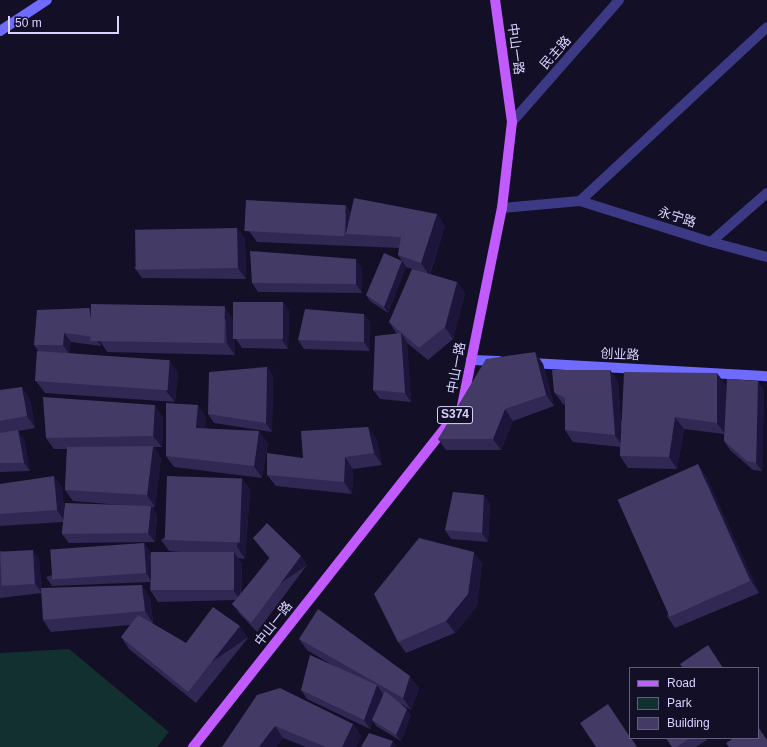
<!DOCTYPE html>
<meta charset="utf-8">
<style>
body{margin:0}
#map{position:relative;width:767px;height:747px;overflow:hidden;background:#130f26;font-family:Arial,"Noto Sans SC",sans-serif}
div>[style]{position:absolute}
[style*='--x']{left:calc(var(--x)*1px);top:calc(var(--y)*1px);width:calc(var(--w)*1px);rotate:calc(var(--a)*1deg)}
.green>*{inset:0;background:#12302f}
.street>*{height:10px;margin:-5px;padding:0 5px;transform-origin:5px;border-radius:5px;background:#3d3a85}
.secondary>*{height:10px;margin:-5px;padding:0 5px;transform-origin:5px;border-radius:5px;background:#6f6bff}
.primary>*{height:10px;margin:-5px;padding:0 5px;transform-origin:5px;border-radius:5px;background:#c25bff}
.wall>*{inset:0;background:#312854}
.shaded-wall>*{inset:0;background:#1d163a;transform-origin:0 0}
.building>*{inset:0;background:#433a66;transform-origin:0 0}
span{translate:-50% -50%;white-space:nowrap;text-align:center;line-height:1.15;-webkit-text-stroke:3px #130f26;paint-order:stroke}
.shield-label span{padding:1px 3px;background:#130f26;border:1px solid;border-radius:3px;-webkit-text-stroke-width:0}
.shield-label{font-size:12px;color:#d9d4ff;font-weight:700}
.street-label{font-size:13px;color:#d9d4ff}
.legend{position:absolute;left:629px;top:667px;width:130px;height:72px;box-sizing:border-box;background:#130f26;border:1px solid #625e7d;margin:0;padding:5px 7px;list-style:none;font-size:12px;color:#d9d4ff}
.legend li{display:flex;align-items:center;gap:8px;height:20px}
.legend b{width:20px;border:1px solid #625e7d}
.scale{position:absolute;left:8px;top:16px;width:111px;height:18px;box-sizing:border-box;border:2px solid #d9d4ff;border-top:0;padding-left:5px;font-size:12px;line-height:14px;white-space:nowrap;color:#d9d4ff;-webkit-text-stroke:3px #130f26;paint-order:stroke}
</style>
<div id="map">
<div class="green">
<i style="clip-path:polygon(69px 649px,169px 732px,157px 747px,0 747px,0 653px)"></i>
</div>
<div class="street">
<i style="--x:512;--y:122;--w:162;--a:-48.7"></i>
<i style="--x:580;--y:201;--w:137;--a:17.4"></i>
<i style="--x:711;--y:242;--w:58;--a:15"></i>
<i style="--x:502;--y:208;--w:78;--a:-5.1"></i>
<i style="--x:580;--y:201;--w:255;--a:-42.9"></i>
<i style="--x:711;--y:242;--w:74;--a:-41.2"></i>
</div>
<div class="secondary">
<i style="--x:0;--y:31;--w:56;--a:-33.4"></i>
<i style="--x:471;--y:360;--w:28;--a:2"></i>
<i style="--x:531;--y:363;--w:236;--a:3.2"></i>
</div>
<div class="primary">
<i style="--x:462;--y:406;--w:202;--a:-78.6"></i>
<i style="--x:502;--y:208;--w:87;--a:-83.4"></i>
<i style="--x:512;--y:122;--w:123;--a:-97.9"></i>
<i style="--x:193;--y:747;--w:417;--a:-51.7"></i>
</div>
<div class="wall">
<i style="clip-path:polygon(351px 212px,437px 214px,445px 226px,430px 274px,457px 282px,465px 293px,453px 339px,428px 360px,407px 343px,411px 402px,380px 399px,373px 390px,397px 334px,389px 322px,418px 271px,406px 267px,398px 255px,399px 248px,257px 242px,249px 231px)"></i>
<i style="clip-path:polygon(237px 228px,245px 239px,246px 279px,142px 278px,134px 267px)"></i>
<i style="clip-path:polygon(406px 267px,388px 313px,370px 301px,366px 295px)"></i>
<i style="clip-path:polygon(362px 268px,362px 293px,258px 292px,252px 283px)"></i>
<i style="clip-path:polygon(283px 302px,289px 311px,288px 349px,242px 348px,236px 339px)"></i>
<i style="clip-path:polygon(89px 308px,94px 314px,233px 319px,235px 355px,107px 352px,100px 341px,101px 346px,71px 342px,69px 353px,178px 372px,175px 402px,45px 393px,36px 381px,38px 351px,34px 345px)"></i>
<i style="clip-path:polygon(364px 314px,370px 323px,370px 351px,304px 349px,298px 340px)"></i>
<i style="clip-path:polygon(535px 352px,543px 364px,554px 406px,513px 421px,501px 450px,446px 450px,438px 439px)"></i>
<i style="clip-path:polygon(267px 367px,273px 376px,272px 432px,214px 423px,208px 414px)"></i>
<i style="clip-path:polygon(610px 370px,618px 382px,621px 421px,726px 385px,725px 427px,764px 390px,762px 471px,753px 470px,730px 450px,724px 441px,724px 434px,684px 429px,677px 469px,628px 468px,620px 456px,620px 447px,573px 442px,565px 430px,565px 405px,563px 404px,554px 392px)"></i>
<i style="clip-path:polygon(0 390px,30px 399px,35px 428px,18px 431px,24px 439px,30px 471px,0 472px)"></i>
<i style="clip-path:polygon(163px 417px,162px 447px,154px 447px,161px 458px,155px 507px,152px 507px,157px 515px,155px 542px,69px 543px,62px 534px,63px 522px,0 526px,0 484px,62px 487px,64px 510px,120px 505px,73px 501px,65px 490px,67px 449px,54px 449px,46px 438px)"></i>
<i style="clip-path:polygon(206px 417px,205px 428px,268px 443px,262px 478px,174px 467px,166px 456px)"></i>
<i style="clip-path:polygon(368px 427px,376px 439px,382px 465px,353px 469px,352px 494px,276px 486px,267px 475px)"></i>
<i style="clip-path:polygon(706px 476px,759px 593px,675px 628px,667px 616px)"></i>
<i style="clip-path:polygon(242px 478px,250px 490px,245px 559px,238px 558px,242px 564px,241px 594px,269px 558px,253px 538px,307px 565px,257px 632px,239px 613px,232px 604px,236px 600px,158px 602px,150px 590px,150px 582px,52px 586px,46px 577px,144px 543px,150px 552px,151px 555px,180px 552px,169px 551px,161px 540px)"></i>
<i style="clip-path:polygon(490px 503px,488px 542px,451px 539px,445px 530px)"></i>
<i style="clip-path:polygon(0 551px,39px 559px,42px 593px,0 598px)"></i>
<i style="clip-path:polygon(482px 563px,477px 606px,455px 633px,406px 653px,398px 642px)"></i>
<i style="clip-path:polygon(150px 597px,153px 623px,152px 623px,186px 643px,248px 638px,196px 703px,129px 649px,121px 637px,130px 625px,51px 632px,43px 620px)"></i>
<i style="clip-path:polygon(299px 639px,419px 688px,411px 710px,400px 703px,411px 715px,401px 741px,376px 726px,373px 721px,370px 729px,307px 699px,301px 690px,334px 666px,307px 650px)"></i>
<i style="clip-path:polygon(257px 695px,353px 724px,361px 736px,356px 747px,306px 747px,283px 738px,276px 747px)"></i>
<i style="clip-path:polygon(666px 738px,706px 738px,707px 740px,696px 747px,672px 747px)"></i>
</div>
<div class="shaded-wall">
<i style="clip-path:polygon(346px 205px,354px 216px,346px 234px)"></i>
<i style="clip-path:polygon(437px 214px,445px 226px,429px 275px,421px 263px)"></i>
<i style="clip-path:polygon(237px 228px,245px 239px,246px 279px,238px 268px)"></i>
<i style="clip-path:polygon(356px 259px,362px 268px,362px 293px,356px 284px)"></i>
<i style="clip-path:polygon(402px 261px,406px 267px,388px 313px,384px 307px)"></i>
<i style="clip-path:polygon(457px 282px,465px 293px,453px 339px,445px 327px)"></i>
<i style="clip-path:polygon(283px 302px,289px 311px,288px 349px,282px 340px)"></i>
<i style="clip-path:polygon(225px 307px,233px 319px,235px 355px,227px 344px)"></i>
<i style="clip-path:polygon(89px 308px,96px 317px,99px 340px,101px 346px,94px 337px)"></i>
<i style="clip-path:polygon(364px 314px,370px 323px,370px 351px,364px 342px)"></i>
<i style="clip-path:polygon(64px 333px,71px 342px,69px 354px,63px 345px)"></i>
<i style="clip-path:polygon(401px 333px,407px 342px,411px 402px,405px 393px)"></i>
<i style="clip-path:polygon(535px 352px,543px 364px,554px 406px,546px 395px)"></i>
<i style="clip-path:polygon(170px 361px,178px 372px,175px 402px,166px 391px)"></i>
<i style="clip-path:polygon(267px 367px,273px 376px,272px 432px,266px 423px)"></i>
<i style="clip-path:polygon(610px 370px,618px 382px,623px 447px,615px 435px)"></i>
<i style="clip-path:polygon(717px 373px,726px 385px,725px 434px,717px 423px)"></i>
<i style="clip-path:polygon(758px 381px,764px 390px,762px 471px,756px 463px)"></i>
<i style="clip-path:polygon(22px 387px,30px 399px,35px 428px,27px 416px)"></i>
<i style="clip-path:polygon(155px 405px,163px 417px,162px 447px,153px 436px)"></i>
<i style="clip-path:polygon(198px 405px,206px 417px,204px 439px,196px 428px)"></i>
<i style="clip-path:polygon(505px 409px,513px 421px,501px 450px,493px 439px)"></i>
<i style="clip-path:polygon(675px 417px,684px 429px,677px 469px,669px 457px)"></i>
<i style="clip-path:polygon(368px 427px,376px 439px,382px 465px,374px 453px)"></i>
<i style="clip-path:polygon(18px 430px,24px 439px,30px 471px,24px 463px)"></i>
<i style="clip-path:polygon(259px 431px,268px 443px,262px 478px,254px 466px)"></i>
<i style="clip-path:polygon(153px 446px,161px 458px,155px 507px,147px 495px)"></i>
<i style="clip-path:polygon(345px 457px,353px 469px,352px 494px,344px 482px)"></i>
<i style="clip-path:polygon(698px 464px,706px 476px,759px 593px,751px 581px)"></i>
<i style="clip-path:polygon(54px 476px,62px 487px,65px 522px,57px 510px)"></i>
<i style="clip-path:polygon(242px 478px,250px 490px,245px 559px,237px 547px)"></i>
<i style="clip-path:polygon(484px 495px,490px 503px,488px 542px,482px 533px)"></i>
<i style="clip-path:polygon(151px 506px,157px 515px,155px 542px,148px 533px)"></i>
<i style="clip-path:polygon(144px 543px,150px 552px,152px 582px,146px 573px)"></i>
<i style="clip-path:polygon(33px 550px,39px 559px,42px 593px,35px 584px)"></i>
<i style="clip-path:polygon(234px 552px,242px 564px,240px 600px,232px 588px)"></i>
<i style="clip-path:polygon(474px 552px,482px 563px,477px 606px,455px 633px,446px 621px)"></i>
<i style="left:301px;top:556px;width:11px;height:84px;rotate:56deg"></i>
<i style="clip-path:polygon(142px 585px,150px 597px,153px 623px,145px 611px)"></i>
<i style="left:240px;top:626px;width:14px;height:84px;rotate:56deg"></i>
<i style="clip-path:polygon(410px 676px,419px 688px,411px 710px,403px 698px)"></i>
<i style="clip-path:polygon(377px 685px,383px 694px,374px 721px,372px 720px,373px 721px,370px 729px,364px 720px)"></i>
<i style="clip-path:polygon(407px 709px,411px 715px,401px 741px,396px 735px)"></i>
<i style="clip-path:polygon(353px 724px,361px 736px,356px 747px,342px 747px)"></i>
<i style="clip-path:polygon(275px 726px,283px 738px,276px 747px,259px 747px)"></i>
<i style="clip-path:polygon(393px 741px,397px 747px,390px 747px)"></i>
</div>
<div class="building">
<i style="clip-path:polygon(354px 198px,437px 214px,421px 263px,398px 255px,401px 237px,346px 234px)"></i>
<i style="left:246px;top:200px;width:100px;height:31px;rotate:3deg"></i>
<i style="left:237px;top:228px;width:40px;height:102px;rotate:89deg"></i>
<i style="clip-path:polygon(250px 251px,356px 259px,356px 284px,252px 283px)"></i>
<i style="clip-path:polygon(384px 253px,402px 261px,384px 307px,366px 295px)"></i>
<i style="clip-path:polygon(412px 269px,457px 282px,445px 327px,419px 348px,389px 322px)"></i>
<i style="left:233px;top:302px;width:50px;height:37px"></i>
<i style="left:91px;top:304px;width:134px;height:37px;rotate:1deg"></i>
<i style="clip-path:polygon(89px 308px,94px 337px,64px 333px,63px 345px,34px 345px,37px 310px)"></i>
<i style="clip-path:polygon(305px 309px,364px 314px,364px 342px,298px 340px)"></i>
<i style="clip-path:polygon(401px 333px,405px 393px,373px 390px,375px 336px)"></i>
<i style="left:37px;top:351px;width:133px;height:30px;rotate:4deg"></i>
<i style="clip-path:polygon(535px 352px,546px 395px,505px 409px,493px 439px,438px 439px,486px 359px)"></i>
<i style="clip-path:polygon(267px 367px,266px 423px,208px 414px,209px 372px)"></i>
<i style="clip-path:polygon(552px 370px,610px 370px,615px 435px,565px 430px,565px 398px,554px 392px)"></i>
<i style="clip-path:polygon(624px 372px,717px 373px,717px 423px,675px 417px,669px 457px,620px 456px)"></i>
<i style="clip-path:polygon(727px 379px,758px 381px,756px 463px,747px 461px,724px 441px)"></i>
<i style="clip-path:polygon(22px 387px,27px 416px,0 421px,0 390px)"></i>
<i style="clip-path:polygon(43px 397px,155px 405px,153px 436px,46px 438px)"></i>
<i style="clip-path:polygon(166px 403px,198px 405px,196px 428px,259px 431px,254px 466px,166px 456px)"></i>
<i style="clip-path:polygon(368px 427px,374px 453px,345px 457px,344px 482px,267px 475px,267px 453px,303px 458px,301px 431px)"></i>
<i style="clip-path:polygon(18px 430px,24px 463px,0 463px,0 433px)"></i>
<i style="clip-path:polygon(153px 446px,147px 495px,65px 490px,67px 447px)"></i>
<i style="left:698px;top:464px;width:128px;height:88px;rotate:66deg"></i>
<i style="clip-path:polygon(54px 476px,57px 510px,0 514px,0 484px)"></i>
<i style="left:167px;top:476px;width:75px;height:64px;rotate:2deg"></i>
<i style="clip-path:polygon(453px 492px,484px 495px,482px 533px,445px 530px)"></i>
<i style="clip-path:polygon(65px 503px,151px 506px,148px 533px,62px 534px)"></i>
<i style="clip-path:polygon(267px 523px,301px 556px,251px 623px,232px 604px,270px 558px,253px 538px)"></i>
<i style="clip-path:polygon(419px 538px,474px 552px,468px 594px,446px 621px,398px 642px,374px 594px)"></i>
<i style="left:144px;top:543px;width:30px;height:94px;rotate:86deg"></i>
<i style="left:33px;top:550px;width:34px;height:33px;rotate:87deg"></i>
<i style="left:151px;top:552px;width:83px;height:38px"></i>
<i style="clip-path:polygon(142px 585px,145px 611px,43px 620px,41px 588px)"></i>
<i style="clip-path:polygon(213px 607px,240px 626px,188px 692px,121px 637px,138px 615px,186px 643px)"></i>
<i style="clip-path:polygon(318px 609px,410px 676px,403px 698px,299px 639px)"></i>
<i style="clip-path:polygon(708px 645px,723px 668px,683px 668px,680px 664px)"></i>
<i style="clip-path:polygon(310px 655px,377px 685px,364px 720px,301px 690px)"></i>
<i style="clip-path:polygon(280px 688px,353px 724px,342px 747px,326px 747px,275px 726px,259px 747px,222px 747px,257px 695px)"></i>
<i style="clip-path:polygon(385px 691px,407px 709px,396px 735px,372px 720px)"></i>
<i style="clip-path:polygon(608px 704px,630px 737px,630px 738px,631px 738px,637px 747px,596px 747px,580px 723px)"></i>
<i style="clip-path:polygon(758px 727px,767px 740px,767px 747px,729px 747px,726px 743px,734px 738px,758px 738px)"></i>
<i style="clip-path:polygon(369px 733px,393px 741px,390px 747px,361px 747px)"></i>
<i style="clip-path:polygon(666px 738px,690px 738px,677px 747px,672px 747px)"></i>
</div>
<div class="shield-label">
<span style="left:455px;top:415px">S374</span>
</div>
<div class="street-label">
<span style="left:515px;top:49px;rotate:82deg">中山一路</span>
<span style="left:556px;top:53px;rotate:-49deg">民主路</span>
<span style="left:677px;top:218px;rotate:18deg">永宁路</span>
<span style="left:620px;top:355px;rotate:3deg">创业路</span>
<span style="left:457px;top:368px;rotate:-80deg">中山一路</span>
<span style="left:274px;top:624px;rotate:-52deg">中山一路</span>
</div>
<ul class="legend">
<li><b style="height:5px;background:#c25bff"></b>Road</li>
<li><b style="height:11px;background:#12302f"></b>Park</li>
<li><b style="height:11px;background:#433a66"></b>Building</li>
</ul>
<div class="scale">50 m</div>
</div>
